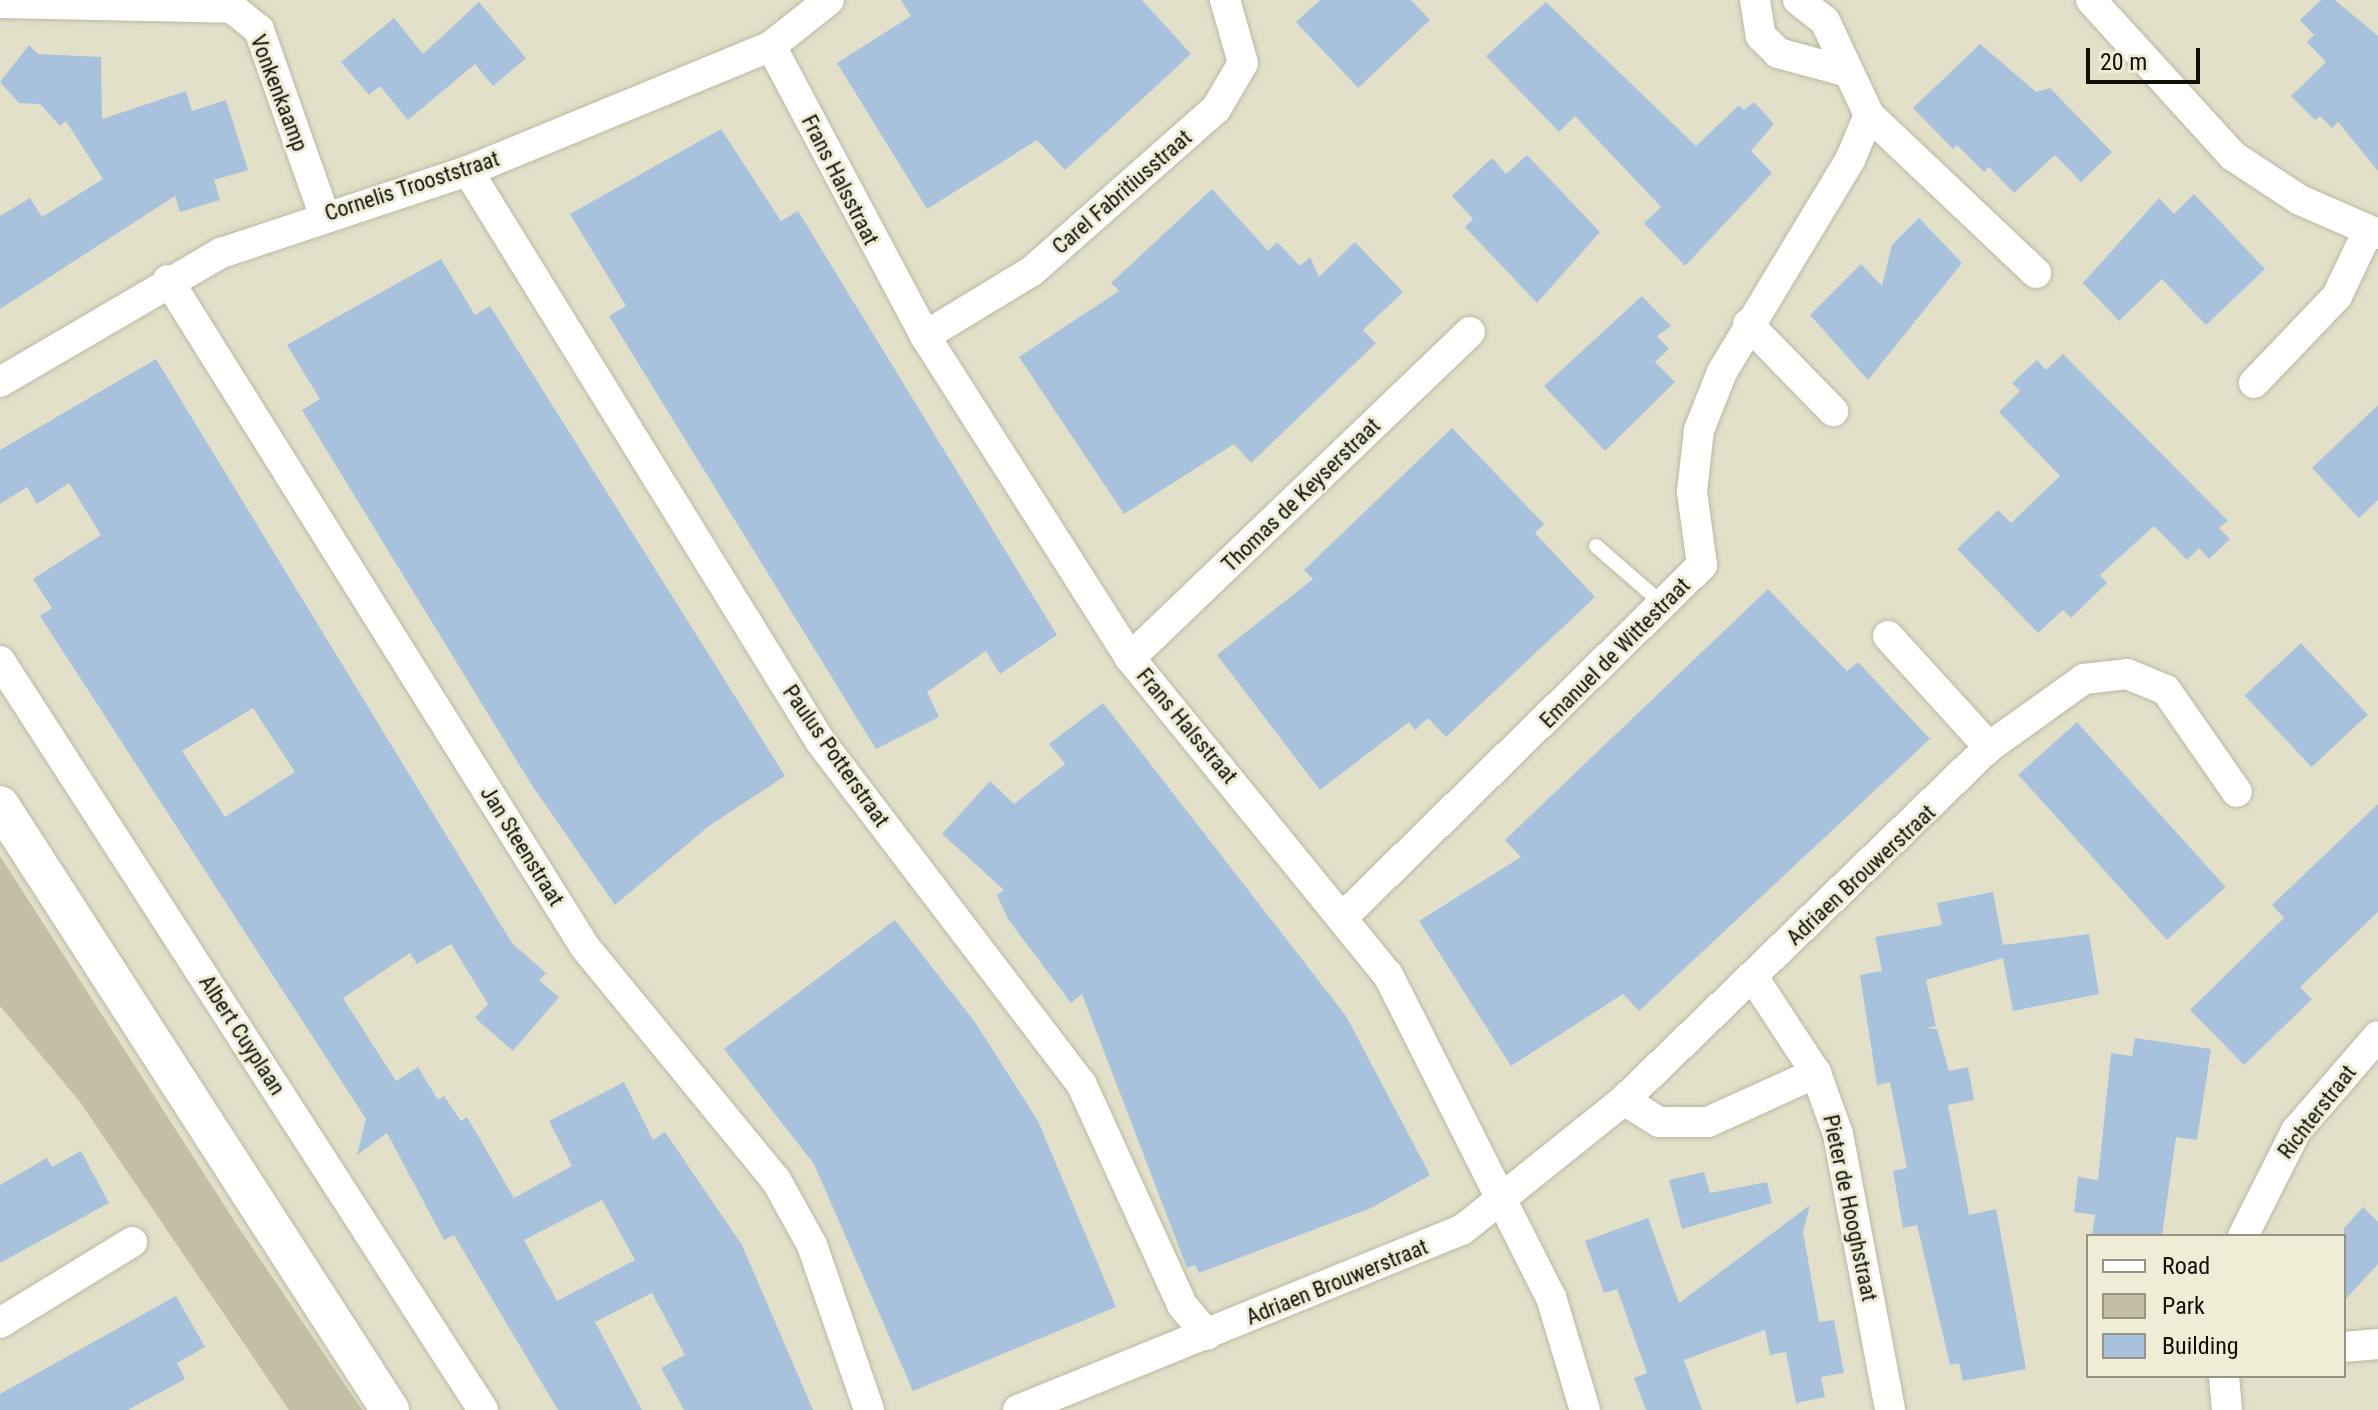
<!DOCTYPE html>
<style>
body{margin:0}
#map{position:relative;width:2378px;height:1410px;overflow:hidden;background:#e2e0c9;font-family:"Roboto Condensed",sans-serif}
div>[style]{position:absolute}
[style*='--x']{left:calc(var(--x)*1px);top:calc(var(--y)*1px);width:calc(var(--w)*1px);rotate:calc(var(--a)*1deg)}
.green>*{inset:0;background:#c2bfa5}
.building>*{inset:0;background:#a8c2dd;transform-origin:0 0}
.roads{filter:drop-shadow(0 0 2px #bbb8a2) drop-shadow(0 0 2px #bbb8a2)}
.service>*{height:14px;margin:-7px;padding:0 7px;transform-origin:7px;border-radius:7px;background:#fff}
.minor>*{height:30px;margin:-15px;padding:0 15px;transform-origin:15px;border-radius:15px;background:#fff}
.tertiary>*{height:38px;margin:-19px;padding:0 19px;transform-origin:19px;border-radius:19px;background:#fff}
span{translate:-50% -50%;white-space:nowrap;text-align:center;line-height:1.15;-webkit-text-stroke:6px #efedd6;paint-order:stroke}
.street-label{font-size:22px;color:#111009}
.legend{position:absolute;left:2086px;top:1234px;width:260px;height:144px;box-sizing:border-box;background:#efedd6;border:2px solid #969584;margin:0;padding:10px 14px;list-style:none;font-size:24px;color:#111009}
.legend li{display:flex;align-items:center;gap:16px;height:40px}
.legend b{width:40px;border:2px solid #969584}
.scale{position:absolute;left:2086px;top:48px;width:114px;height:36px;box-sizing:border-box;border:4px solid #111009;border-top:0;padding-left:10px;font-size:24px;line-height:28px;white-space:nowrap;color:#111009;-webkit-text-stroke:6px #efedd6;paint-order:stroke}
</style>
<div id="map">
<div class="green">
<i style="clip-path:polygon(0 856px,235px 1222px,362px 1410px,289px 1410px,80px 1102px,0 1006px)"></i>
</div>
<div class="building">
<i style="clip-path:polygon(901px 0,1142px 0,1191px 54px,1065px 170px,1037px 140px,927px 209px,837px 63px,911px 16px)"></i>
<i style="clip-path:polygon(1320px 0,1411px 0,1430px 20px,1358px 88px,1296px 22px)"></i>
<i style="clip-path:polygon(2321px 0,2335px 0,2378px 36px,2378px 171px,2338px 122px,2332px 128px,2320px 116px,2315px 120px,2291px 96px,2326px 62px,2307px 42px,2314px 35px,2300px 20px)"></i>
<i style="clip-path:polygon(479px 2px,526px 58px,493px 86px,475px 64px,408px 120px,380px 86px,369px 95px,341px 62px,394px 18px,423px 54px)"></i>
<i style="clip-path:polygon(1546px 2px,1696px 146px,1739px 105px,1744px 110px,1754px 102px,1774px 124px,1751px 151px,1772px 173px,1685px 266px,1644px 223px,1661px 207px,1575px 116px,1559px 132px,1486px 56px)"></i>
<i style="clip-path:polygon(1980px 44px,2036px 92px,2050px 88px,2112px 152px,2081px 182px,2055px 155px,2014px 193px,1989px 167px,1984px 172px,1957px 145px,1953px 149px,1913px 108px)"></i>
<i style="clip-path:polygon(29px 45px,38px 54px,101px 57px,102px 119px,186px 91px,192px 111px,226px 100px,248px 170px,214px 180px,220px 200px,180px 212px,175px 196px,0 309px,0 216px,30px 198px,42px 217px,103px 179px,66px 121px,60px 126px,40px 104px,19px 103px,0 82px)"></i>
<i style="clip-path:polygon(721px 129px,781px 221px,798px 211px,1057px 635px,1000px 674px,986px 651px,927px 692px,939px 717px,876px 749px,609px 316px,626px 306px,570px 214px)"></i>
<i style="clip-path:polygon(1527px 155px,1600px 232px,1537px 303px,1465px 227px,1473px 219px,1452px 196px,1492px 158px,1506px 174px)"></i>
<i style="clip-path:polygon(1212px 189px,1268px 251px,1277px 242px,1300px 266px,1310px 257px,1319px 277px,1355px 242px,1403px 292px,1363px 330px,1376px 343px,1251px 463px,1234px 444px,1124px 514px,1019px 357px,1119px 291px,1111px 283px)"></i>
<i style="clip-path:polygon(2194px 194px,2265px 269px,2206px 325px,2162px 279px,2119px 321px,2083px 283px,2159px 198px,2174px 214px)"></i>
<i style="clip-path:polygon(1919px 218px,1962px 263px,1868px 380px,1810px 315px,1861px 264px,1882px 286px,1892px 245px)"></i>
<i style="clip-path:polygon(441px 259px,475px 315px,490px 306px,785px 776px,709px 826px,615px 905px,531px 784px,302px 410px,320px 399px,287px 345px)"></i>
<i style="clip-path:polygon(1642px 296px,1671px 326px,1657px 336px,1669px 349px,1655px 362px,1675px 382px,1605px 451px,1544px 386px)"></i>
<i style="clip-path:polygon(2063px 354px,2228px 521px,2219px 528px,2230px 539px,2209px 559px,2199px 548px,2187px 560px,2154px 526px,2100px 575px,2107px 583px,2071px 618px,2063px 610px,2038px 633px,1957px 549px,1998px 510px,2011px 523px,2060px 476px,1999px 412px,2020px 391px,2012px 383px,2037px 360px,2046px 370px)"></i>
<i style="clip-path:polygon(evenodd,156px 359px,512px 943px,546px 973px,539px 980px,559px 997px,513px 1051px,475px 1018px,488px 1004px,451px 944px,417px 964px,410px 953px,343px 998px,396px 1081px,418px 1067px,438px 1100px,444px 1096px,461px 1121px,467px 1117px,514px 1198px,572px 1166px,549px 1121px,624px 1082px,653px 1140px,665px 1132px,742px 1245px,813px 1410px,684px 1410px,661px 1368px,685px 1355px,652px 1293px,595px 1322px,642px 1410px,558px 1410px,454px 1235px,444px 1240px,387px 1133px,357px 1155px,366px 1119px,40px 616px,52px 608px,33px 579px,101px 535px,69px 483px,37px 504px,27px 487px,0 504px,0 450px,156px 359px,253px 708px,295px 772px,225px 817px,182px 751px,253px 708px,156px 359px,602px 1200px,635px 1260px,557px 1301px,524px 1240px,602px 1200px)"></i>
<i style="clip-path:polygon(2378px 405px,2378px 500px,2359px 518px,2312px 468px)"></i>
<i style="clip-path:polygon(1452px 428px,1544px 524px,1535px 533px,1595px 597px,1446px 737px,1428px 718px,1415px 730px,1409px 722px,1320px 790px,1217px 655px,1313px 579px,1304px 570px)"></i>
<i style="clip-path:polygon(1768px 589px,1847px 671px,1858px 662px,1930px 739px,1639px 1011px,1623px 994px,1511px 1066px,1419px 921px,1521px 857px,1505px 840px)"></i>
<i style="left:2301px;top:643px;width:98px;height:77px;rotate:47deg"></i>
<i style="clip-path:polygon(1103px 703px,1346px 1016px,1430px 1175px,1371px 1208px,1199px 1273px,1195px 1265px,1187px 1268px,1082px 994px,1071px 1003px,1008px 919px,997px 895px,1004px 890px,942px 834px,990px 781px,1014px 804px,1065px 764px,1049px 744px)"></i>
<i style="left:2077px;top:722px;width:222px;height:79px;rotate:48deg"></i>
<i style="clip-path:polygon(2378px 804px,2378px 912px,2300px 987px,2312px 999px,2244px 1065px,2190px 1010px,2284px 918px,2272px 905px)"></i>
<i style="clip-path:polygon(1993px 892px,2003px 945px,2089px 934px,2099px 994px,2013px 1011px,2003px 958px,1926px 980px,1936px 1026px,1926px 1028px,1937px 1029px,1949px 1071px,1968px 1067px,1974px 1100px,1948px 1105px,1969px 1215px,1996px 1209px,2026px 1369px,1963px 1381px,1959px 1363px,1950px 1365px,1917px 1225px,1903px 1228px,1893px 1171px,1907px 1168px,1890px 1082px,1877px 1085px,1860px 975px,1882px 971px,1875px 937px,1942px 925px,1937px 903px)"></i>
<i style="clip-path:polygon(895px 920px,975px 1022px,1038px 1121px,1116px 1307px,913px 1391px,814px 1164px,724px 1049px)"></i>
<i style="clip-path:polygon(2135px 1038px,2211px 1049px,2197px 1140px,2176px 1137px,2162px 1236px,2092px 1236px,2095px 1215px,2074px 1212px,2078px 1177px,2098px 1180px,2111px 1053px,2132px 1056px)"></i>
<i style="clip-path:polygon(81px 1151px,109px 1203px,0 1263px,0 1185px,47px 1158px,52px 1167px)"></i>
<i style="clip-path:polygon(1704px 1172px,1710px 1193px,1767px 1182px,1772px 1203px,1682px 1229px,1669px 1180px)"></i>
<i style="clip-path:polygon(1810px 1205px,1803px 1232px,1819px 1322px,1834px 1320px,1844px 1373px,1821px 1377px,1825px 1397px,1796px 1403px,1786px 1352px,1770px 1355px,1765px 1330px,1684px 1360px,1702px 1410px,1646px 1410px,1634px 1378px,1647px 1373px,1617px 1289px,1604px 1293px,1585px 1241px,1648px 1218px,1679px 1303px)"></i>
<i style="clip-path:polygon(2363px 1207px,2378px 1222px,2378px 1264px,2344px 1301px,2344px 1228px)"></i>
<i style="clip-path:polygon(176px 1296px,205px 1347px,177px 1363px,185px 1379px,128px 1410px,0 1410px,0 1394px)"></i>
</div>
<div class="roads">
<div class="service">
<i style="--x:1596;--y:546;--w:91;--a:41"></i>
</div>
<div class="minor">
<i style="--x:1755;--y:0;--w:36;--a:81"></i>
<i style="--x:1761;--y:36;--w:24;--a:45"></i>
<i style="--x:1778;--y:53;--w:73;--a:15.2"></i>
<i style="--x:1798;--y:0;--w:34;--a:38"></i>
<i style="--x:1825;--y:21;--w:104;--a:64.9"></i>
<i style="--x:1869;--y:115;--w:230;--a:43.4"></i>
<i style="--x:2091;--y:0;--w:211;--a:47.7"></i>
<i style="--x:2233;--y:156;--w:80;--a:33.3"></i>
<i style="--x:2300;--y:200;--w:85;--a:23.6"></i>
<i style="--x:0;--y:3;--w:232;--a:1.2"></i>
<i style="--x:232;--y:8;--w:35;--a:39"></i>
<i style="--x:259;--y:30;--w:196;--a:70.6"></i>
<i style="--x:771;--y:46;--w:328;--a:62"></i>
<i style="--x:925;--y:336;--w:382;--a:57.5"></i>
<i style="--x:1130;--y:658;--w:409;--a:50.9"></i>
<i style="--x:1388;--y:975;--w:361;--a:63.2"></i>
<i style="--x:1551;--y:1297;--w:118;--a:73.3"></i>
<i style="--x:468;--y:171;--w:670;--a:58.3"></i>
<i style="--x:820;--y:741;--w:430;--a:52.7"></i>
<i style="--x:1081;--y:1083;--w:244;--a:65.5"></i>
<i style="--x:1182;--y:1305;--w:39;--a:50"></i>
<i style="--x:168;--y:280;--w:787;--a:57.99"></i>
<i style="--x:585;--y:947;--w:301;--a:50.7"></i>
<i style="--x:776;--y:1180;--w:74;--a:61"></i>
<i style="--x:812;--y:1245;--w:175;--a:70.9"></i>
<i style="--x:1748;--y:324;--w:122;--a:45.7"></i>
<i style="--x:925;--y:336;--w:125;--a:-31.3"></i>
<i style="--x:1032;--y:271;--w:245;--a:-41.4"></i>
<i style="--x:1216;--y:109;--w:53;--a:-59.6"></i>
<i style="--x:1243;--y:63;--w:66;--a:-105.9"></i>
<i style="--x:0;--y:382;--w:256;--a:-30.3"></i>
<i style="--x:221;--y:253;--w:260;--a:-18.4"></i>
<i style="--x:468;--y:171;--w:328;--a:-22.4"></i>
<i style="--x:771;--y:46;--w:74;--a:-38.4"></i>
<i style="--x:2254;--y:383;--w:120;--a:-46.3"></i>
<i style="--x:2337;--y:296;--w:72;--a:-64.5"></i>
<i style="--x:1888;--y:636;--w:150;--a:47.7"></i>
<i style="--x:1130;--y:658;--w:471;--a:-43.8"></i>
<i style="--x:0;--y:661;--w:891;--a:57.18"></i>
<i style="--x:1344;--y:916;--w:501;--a:-44.43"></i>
<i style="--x:1702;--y:565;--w:74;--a:-97.8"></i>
<i style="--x:1692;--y:492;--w:62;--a:-83.6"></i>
<i style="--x:1699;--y:430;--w:62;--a:-68.4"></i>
<i style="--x:1722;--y:372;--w:248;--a:-58.9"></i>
<i style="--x:1850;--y:160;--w:49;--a:-67.1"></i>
<i style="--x:1753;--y:977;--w:115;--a:56.7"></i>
<i style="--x:1816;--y:1073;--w:65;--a:70.2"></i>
<i style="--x:1838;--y:1134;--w:281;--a:79.3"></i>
<i style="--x:1624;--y:1100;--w:41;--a:32.2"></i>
<i style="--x:1659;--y:1122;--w:49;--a:0"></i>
<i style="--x:1708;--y:1122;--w:119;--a:-24.4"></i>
<i style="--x:2243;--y:1236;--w:118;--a:-63.2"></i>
<i style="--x:2296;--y:1131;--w:125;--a:-49.2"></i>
<i style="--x:0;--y:1323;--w:155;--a:-31.5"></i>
<i style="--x:2344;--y:1347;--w:34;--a:-5"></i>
<i style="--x:2224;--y:1376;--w:34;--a:85"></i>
<i style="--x:1018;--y:1410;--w:479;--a:-22.1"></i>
<i style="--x:1462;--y:1230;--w:208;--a:-38.7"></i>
<i style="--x:1624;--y:1100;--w:508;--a:-44.04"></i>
<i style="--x:1989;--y:747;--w:117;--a:-35.6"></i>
<i style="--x:2084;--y:679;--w:43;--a:-6.6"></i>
<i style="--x:2127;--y:674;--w:42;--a:22.3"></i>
<i style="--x:2166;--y:690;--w:124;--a:55.2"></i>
</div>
<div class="tertiary">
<i style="--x:0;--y:805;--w:720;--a:57.19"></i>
</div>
</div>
<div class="street-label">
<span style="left:279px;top:93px;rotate:69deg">Vonkenkaamp</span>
<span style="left:840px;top:180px;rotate:63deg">Frans Halsstraat</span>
<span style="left:412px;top:186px;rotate:-18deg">Cornelis Trooststraat</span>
<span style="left:1122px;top:192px;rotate:-41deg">Carel Fabritiusstraat</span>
<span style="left:1301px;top:495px;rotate:-44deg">Thomas de Keyserstraat</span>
<span style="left:1615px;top:653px;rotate:-45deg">Emanuel de Wittestraat</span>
<span style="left:1187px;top:726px;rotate:50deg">Frans Halsstraat</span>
<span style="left:836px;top:756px;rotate:55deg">Paulus Potterstraat</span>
<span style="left:522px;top:846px;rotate:58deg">Jan Steenstraat</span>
<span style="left:1861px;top:875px;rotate:-43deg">Adriaen Brouwerstraat</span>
<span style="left:242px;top:1035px;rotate:57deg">Albert Cuyplaan</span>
<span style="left:2317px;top:1112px;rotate:-52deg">Richterstraat</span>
<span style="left:1850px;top:1208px;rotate:78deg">Pieter de Hooghstraat</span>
<span style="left:1337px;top:1282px;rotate:-22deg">Adriaen Brouwerstraat</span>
</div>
<ul class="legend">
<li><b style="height:10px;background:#fff"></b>Road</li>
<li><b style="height:22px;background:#c2bfa5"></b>Park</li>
<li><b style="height:22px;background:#a8c2dd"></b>Building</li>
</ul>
<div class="scale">20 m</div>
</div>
